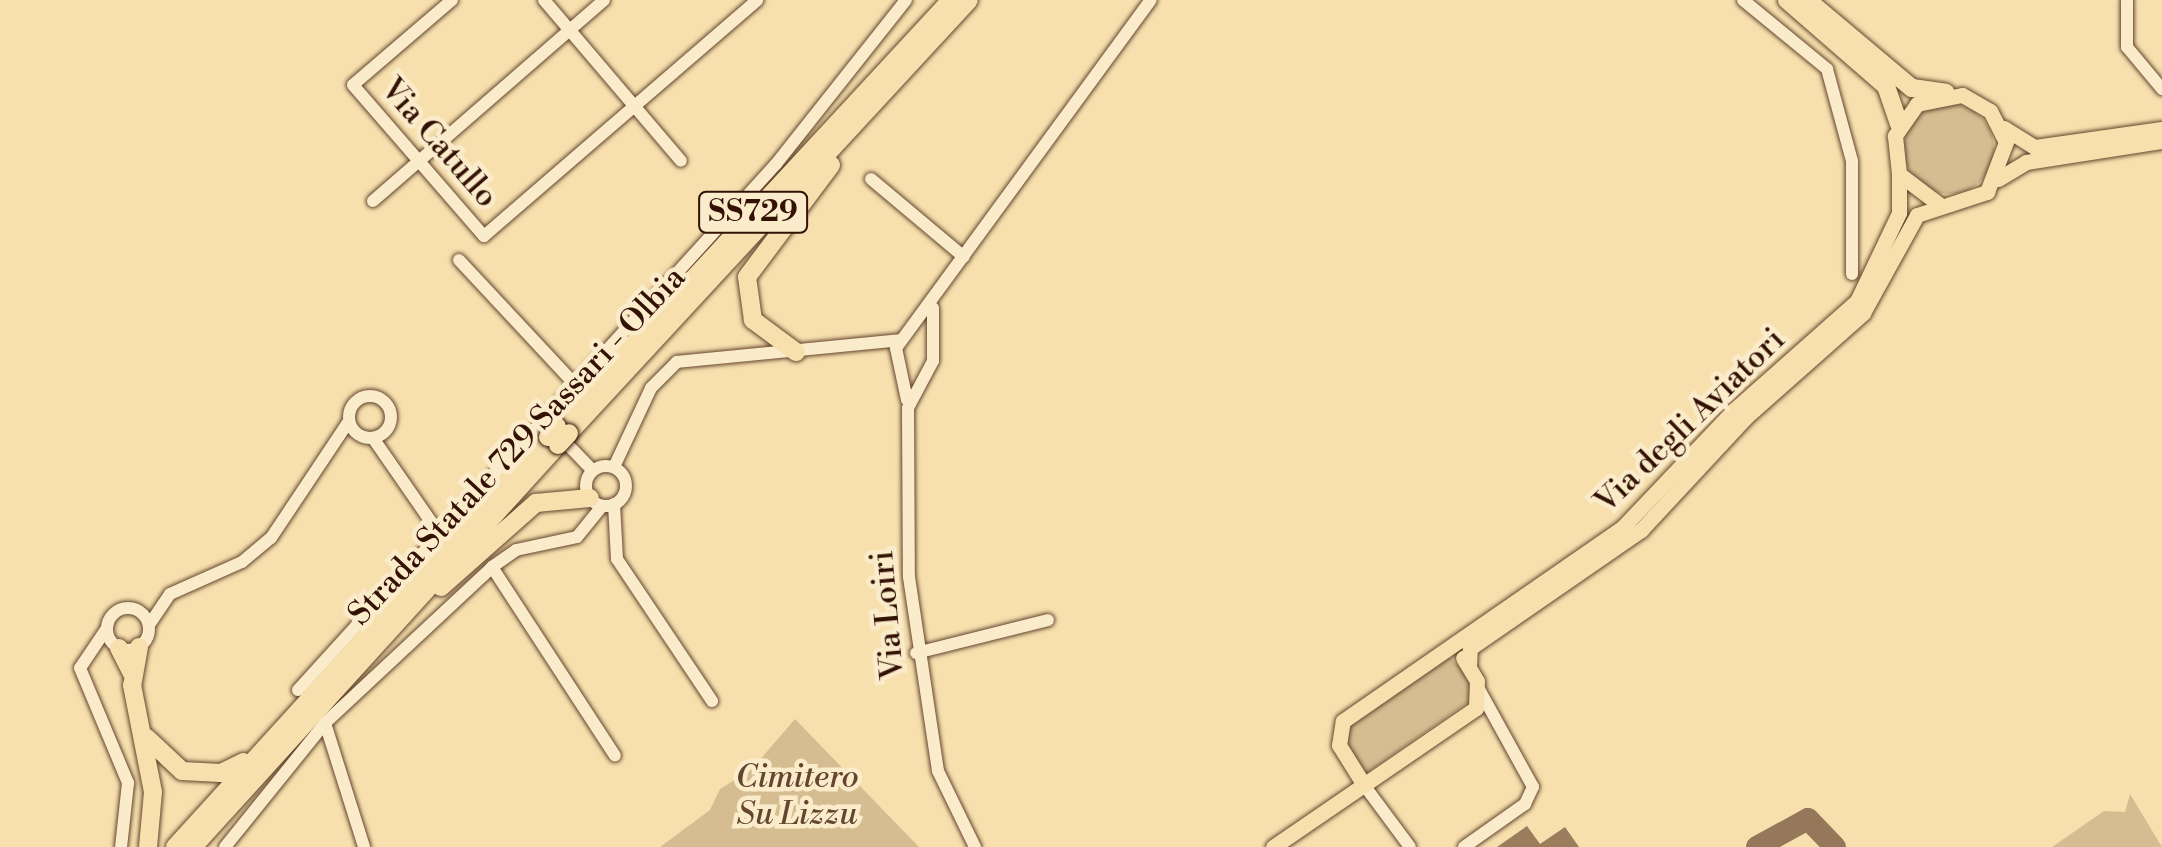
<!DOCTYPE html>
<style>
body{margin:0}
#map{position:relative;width:2162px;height:847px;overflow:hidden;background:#f7e0ae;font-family:"Libre Bodoni",serif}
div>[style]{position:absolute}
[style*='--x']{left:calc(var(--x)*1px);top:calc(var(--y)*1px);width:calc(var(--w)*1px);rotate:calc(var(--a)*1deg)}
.green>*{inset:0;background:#d6bd91}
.round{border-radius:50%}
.taxiway>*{height:22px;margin:-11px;padding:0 11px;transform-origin:11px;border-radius:11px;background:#957859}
.building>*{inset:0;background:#997d5c}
.roads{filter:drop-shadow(0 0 2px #64452e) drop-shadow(0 0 2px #64452e)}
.minor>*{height:12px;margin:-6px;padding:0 6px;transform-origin:6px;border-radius:6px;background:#faebca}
.minor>.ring{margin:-6px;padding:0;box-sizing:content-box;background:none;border:12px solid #faebca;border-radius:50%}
.major>*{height:15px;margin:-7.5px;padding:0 7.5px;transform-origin:7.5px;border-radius:7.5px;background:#f7e0ae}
.highway>*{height:18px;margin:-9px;padding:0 9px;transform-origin:9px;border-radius:9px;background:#f7e0ae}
.bridges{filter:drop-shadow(0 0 2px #331104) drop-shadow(0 0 2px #331104)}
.highway-bridge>*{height:18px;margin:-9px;padding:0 9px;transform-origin:9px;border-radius:9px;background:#f7e0ae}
span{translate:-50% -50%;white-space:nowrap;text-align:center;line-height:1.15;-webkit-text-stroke:9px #faebca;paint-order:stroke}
.shield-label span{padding:2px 8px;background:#faebca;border:2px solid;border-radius:8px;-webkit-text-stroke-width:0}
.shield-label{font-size:30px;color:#331104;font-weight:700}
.street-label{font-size:32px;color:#331104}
.park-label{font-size:32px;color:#64452e;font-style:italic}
</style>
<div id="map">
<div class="green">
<i class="round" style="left:1904px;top:104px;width:90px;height:90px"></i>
<i style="clip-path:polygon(1449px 656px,1472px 681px,1470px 701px,1365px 774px,1346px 747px,1348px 724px)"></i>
<i style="clip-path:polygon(795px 719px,919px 847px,660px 847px,710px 810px,720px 789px,752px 769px)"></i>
<i style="clip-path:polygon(2130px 794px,2162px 847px,2052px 847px,2104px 811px,2125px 812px)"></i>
</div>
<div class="taxiway">
<i style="--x:1757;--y:847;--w:58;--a:-28.8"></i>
<i style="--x:1808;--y:819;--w:39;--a:46"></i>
</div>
<div class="building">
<i style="clip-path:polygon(1527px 826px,1540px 844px,1565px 827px,1579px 847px,1497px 847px)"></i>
</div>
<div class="roads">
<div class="minor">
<i style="--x:452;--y:0;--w:130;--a:139.4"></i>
<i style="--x:353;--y:85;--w:200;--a:49.1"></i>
<i style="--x:484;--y:236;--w:361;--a:-40.8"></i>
<i style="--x:544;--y:0;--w:211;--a:49.6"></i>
<i style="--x:1743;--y:0;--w:109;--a:39.4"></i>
<i style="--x:1827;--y:69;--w:95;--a:74.8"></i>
<i style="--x:1852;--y:161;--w:113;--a:90"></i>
<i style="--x:2127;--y:0;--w:47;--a:90"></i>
<i style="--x:2127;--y:47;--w:55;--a:50.2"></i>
<i style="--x:871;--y:179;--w:121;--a:40"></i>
<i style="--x:373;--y:201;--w:306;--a:-41"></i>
<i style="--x:459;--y:260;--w:164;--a:47"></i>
<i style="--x:933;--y:308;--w:53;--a:90"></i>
<i style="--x:933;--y:361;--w:53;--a:118"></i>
<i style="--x:908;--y:408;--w:169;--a:89.7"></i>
<i style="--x:909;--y:577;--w:196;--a:81.5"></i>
<i style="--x:938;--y:771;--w:85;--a:64"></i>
<i class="ring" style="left:349px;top:396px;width:30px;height:30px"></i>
<i style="--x:907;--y:400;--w:53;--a:-101.9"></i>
<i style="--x:896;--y:348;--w:431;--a:-53.8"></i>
<i style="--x:373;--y:438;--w:114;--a:55.3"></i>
<i style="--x:570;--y:447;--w:32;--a:46"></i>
<i class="ring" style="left:586px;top:466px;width:28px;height:28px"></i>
<i style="--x:614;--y:467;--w:87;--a:-64.9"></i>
<i style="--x:651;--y:388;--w:37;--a:-45"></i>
<i style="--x:677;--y:362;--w:225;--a:-5.6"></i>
<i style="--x:614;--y:504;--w:55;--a:86.9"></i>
<i style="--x:617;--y:559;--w:171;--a:56.2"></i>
<i style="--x:492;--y:567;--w:225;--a:56.9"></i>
<i class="ring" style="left:107px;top:608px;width:30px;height:30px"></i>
<i style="--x:149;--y:625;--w:37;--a:-56"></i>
<i style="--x:170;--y:594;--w:79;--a:-24"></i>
<i style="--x:242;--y:562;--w:38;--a:-40"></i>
<i style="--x:271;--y:538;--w:141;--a:-56.3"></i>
<i style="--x:107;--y:628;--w:48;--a:124"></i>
<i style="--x:80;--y:668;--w:125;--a:67.3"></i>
<i style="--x:128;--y:783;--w:64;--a:96.2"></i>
<i style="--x:916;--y:653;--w:136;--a:-14"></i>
<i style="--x:298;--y:690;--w:711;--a:-47.74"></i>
<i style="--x:776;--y:164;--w:209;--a:-51.6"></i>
<i style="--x:325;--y:723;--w:130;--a:72.5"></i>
<i style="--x:1364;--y:785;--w:77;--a:53.4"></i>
<i style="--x:225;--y:847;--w:159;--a:-51.1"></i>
<i style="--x:325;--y:723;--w:229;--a:-43"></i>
<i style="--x:492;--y:567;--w:29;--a:-35"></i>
<i style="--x:516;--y:550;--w:62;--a:-12"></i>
<i style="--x:577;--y:537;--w:40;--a:-51"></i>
<i style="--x:1464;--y:847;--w:75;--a:-35.2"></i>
<i style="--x:1525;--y:804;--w:19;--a:-65"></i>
<i style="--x:1533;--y:787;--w:112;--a:-118.9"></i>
</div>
<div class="major">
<i style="--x:2004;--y:128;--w:36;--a:32"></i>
<i style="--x:2035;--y:147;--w:128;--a:-8.1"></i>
<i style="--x:1998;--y:179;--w:33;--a:-31"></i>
<i style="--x:2026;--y:162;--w:138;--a:-8.8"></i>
<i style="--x:1469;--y:666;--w:18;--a:-87"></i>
<i style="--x:1470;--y:648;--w:208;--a:-34.6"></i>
<i style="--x:1641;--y:530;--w:154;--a:-47.1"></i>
<i style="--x:1746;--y:417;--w:157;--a:-41.6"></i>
<i style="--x:1863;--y:313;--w:112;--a:-61.1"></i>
<i style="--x:1917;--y:215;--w:74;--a:-18.2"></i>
<i style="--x:1987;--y:192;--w:53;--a:-69.2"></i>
<i style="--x:2006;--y:142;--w:35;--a:-117"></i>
<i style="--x:1990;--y:111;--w:32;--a:-150"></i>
<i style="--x:1962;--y:95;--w:46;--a:168.7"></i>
<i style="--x:1917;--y:104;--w:39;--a:125"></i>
<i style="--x:1895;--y:136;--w:38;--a:84"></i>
<i style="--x:1899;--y:174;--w:51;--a:37.1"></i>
<i style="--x:1364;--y:785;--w:47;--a:-122"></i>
<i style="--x:1339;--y:745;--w:24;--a:-81"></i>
<i style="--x:1343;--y:721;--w:341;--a:-34.7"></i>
<i style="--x:1623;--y:527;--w:160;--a:-46.5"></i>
<i style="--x:1733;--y:411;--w:166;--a:-41.6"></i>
<i style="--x:1857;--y:301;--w:98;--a:-64.5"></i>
<i style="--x:1899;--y:213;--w:39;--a:-90"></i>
<i style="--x:1273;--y:847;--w:246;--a:-34.4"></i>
<i style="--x:1476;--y:708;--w:27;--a:-88"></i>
<i style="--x:1477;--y:681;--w:27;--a:-121"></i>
</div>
<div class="highway">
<i style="--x:1787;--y:0;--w:131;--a:41"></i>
<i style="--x:1886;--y:86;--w:40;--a:71.1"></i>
<i style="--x:1807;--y:0;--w:137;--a:40"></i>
<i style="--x:1912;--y:88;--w:34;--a:8"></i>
<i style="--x:796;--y:352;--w:54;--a:-143.3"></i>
<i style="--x:753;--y:320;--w:43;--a:-97.9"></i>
<i style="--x:747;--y:277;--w:140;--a:-53.1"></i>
<i style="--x:557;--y:426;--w:580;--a:-47.23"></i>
<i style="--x:569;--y:433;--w:589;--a:-47.27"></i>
<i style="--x:441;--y:587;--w:127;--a:-41.5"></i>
<i style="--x:536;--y:503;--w:54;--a:-5.3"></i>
<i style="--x:139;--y:647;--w:39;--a:100"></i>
<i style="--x:132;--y:685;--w:109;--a:78.9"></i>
<i style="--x:153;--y:792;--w:55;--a:95.2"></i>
<i style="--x:119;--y:648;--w:28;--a:63"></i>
<i style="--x:147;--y:738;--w:48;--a:43.3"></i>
<i style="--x:182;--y:771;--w:39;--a:3"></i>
<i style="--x:221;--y:773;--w:25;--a:-26"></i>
<i style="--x:175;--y:847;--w:554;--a:-47.71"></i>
<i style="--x:193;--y:847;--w:543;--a:-47.76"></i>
</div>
</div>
<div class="bridges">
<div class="highway-bridge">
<i style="--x:548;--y:437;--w:14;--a:-51"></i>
<i style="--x:558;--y:445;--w:16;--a:-47"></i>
</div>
</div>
<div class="shield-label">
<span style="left:753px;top:212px">SS729</span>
</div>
<div class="street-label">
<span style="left:439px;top:143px;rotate:49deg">Via Catullo</span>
<span style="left:1690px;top:421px;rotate:-44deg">Via degli Aviatori</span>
<span style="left:517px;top:446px;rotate:-47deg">Strada Statale 729 Sassari - Olbia</span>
<span style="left:888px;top:615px;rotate:-95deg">Via Loiri</span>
</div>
<div class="park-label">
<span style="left:797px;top:796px">Cimitero<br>Su Lizzu</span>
</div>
</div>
